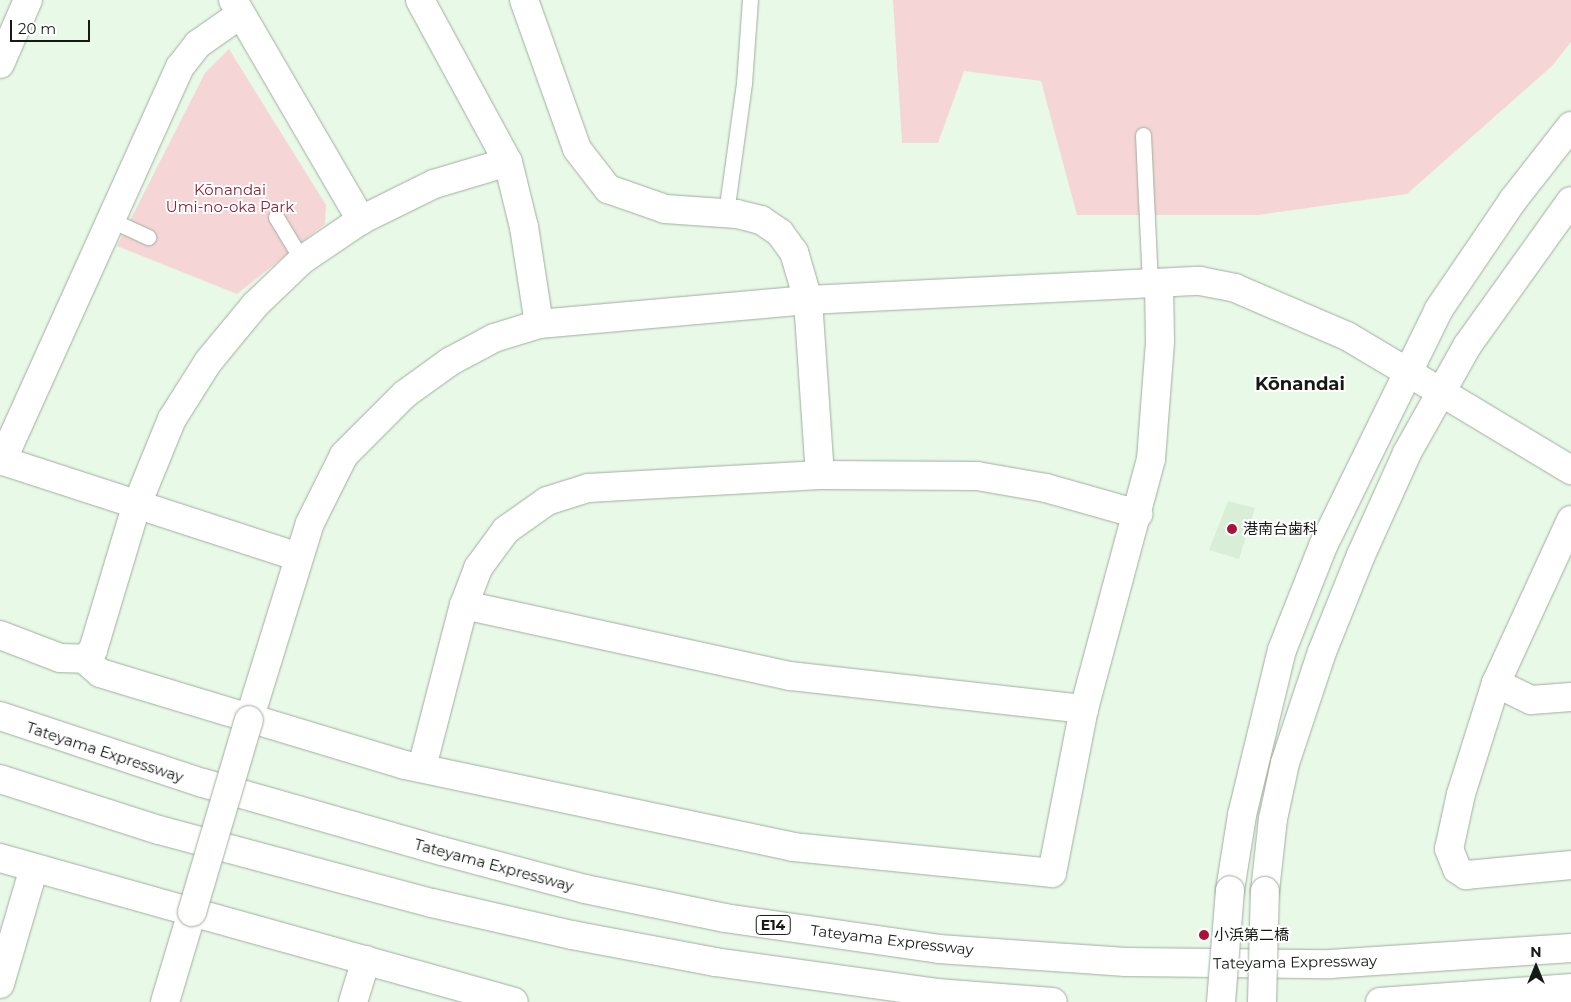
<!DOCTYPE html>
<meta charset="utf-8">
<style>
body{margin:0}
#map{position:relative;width:1571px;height:1002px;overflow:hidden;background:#e9f9e8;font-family:Montserrat,"Noto Sans JP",sans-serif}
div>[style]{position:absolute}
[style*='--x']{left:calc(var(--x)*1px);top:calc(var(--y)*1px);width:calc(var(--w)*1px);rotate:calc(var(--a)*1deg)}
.built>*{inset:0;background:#d8eed7}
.green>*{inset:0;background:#f6d5d7}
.roads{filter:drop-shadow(0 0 1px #9fae9e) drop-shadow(0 0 1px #9fae9e)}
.service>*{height:15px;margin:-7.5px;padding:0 7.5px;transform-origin:7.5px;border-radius:7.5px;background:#fff}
.minor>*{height:28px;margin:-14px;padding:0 14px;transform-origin:14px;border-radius:14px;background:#fff}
.tertiary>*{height:28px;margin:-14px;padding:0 14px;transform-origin:14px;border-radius:14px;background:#fff}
.motorway>*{height:28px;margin:-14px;padding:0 14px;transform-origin:14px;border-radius:14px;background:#fff}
.bridges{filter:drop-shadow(0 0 1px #9fae9e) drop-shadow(0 0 1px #9fae9e)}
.minor-bridge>*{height:28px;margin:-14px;padding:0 14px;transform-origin:14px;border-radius:14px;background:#fff}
.tertiary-bridge>*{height:28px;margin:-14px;padding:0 14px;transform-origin:14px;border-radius:14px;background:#fff}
.dots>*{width:14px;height:14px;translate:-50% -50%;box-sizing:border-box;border:2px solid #fff;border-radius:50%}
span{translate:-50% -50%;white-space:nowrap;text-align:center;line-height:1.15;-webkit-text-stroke:4px #fff;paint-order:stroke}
.shield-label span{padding:1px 4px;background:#fff;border:1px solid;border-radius:4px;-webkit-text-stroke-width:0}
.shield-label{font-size:14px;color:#151a15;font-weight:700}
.park-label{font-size:15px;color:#822838}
.poi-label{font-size:15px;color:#151a15}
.left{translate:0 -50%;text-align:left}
.street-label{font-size:15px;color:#151a15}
.quarter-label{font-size:18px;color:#151a15;font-weight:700}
.north{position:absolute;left:1511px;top:942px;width:50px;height:50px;-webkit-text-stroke:4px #fff;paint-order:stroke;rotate:0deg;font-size:14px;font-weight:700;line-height:20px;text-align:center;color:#151a15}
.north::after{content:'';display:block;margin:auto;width:18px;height:22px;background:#151a15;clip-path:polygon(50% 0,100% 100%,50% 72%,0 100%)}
.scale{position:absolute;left:10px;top:20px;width:80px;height:22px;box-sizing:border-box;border:2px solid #151a15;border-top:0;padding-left:6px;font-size:15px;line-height:18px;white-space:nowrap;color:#151a15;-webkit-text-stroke:4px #fff;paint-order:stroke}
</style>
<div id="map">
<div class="built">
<i style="clip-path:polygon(1228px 501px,1255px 508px,1239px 559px,1209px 550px)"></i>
</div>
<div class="green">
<i style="clip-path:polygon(893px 0,1571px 0,1571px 42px,1552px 66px,1407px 194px,1258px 215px,1077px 215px,1041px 81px,964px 71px,938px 143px,902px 143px)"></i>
<i style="clip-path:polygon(229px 49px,326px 205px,325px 224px,237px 294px,117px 246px,205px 73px)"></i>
</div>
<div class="roads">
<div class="service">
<i style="--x:1143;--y:135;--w:148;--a:87.3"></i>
<i style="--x:726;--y:213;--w:131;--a:-82.1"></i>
<i style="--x:744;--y:83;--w:83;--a:-85.9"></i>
<i style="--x:276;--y:217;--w:50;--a:58.8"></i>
<i style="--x:111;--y:220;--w:41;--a:24.7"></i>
</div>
<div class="minor">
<i style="--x:233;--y:0;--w:255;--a:59.8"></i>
<i style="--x:420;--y:0;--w:184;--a:61.5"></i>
<i style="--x:508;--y:162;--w:67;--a:76.2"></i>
<i style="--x:524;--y:227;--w:98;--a:81.2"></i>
<i style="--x:524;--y:0;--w:158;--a:70.4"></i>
<i style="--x:577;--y:149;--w:51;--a:52.2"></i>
<i style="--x:608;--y:189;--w:60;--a:19.3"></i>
<i style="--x:665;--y:209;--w:72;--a:4"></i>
<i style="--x:737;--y:214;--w:25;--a:14"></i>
<i style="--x:761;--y:220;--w:23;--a:34"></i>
<i style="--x:780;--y:233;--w:24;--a:54"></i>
<i style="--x:794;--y:252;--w:50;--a:73.7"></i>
<i style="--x:808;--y:300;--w:175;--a:86.1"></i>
<i style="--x:0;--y:64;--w:70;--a:-66.4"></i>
<i style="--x:1441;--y:392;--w:152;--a:31"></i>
<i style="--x:0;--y:460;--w:313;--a:18"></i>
<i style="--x:2;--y:461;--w:432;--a:-65.7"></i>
<i style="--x:180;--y:67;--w:29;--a:-52"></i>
<i style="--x:198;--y:44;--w:52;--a:-34.9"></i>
<i style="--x:1571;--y:520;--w:179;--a:114.7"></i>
<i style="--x:1496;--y:683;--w:116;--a:107.5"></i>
<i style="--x:1461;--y:794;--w:56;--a:102.3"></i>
<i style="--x:1449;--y:849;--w:22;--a:68"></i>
<i style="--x:1457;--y:869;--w:11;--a:34"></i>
<i style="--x:1466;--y:875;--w:105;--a:-5.4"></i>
<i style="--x:464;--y:605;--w:334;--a:12.3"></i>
<i style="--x:790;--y:676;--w:296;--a:6.4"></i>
<i style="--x:0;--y:635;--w:64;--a:21"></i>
<i style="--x:60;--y:658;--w:24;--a:2"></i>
<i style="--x:84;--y:659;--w:13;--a:-45"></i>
<i style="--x:93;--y:650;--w:149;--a:-73.3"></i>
<i style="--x:136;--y:507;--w:95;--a:-67.8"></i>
<i style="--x:172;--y:419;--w:67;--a:-57.7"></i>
<i style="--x:208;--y:362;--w:74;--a:-50.5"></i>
<i style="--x:255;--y:305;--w:65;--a:-43.8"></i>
<i style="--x:302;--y:260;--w:71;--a:-34.1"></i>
<i style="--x:361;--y:220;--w:81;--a:-26.3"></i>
<i style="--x:434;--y:184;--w:77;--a:-16.6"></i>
<i style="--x:84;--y:659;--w:21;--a:41"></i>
<i style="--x:100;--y:673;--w:319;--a:16.8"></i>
<i style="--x:405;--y:765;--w:397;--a:11.9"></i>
<i style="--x:793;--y:847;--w:260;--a:5.7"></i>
<i style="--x:1052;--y:873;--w:167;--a:-79"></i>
<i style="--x:1084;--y:709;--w:259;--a:-75"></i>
<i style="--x:1151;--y:459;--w:118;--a:-85.6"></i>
<i style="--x:1160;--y:341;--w:58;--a:-91"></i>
<i style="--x:1496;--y:683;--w:39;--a:26"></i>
<i style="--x:1531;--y:700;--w:40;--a:-4.3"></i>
<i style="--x:422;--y:767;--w:167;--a:-75.5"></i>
<i style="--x:464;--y:605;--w:40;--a:-69"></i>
<i style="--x:478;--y:568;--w:47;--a:-53.6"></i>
<i style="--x:506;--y:530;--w:50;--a:-35.3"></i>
<i style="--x:547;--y:501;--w:43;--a:-17.6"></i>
<i style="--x:588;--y:488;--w:232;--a:-3.2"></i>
<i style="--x:820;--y:475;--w:157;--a:0.4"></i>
<i style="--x:977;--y:476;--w:70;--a:9.9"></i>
<i style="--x:1046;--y:488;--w:96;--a:15.8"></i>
<i style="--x:0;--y:984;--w:121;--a:-73.7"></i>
<i style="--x:165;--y:1002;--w:94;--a:-73.3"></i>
<i style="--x:192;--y:912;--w:334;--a:15.6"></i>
<i style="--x:353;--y:1002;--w:44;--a:-72.8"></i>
</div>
<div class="tertiary">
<i style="--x:249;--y:720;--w:206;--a:-72.8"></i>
<i style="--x:310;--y:523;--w:76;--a:-63.4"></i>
<i style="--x:344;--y:455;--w:86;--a:-45"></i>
<i style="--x:405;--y:394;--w:57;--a:-35.7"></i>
<i style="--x:451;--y:361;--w:49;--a:-28.1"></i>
<i style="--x:494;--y:338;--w:47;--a:-17.3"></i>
<i style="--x:539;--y:324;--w:270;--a:-5.1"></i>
<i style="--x:808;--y:300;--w:392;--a:-2.8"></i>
<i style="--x:1200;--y:281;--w:36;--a:11"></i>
<i style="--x:1235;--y:288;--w:122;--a:23.2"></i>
<i style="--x:1347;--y:336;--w:109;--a:30.8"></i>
<i style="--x:0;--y:858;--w:199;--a:15.7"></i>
<i style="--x:1230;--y:890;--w:76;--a:-80.9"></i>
<i style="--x:1242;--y:815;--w:170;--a:-76.4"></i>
<i style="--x:1282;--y:650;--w:112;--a:-68.5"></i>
<i style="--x:1323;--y:546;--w:264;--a:-63.9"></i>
<i style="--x:1439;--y:309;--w:132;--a:-55.8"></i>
<i style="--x:1513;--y:200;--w:94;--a:-51.9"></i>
<i style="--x:1265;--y:891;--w:72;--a:-83.7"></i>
<i style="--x:1273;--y:819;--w:57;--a:-77.9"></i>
<i style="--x:1285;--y:763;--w:117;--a:-71.6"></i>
<i style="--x:1322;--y:652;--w:105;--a:-68.1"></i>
<i style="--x:1361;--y:555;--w:112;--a:-65.7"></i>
<i style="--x:1407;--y:453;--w:123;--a:-60.7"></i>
<i style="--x:1467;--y:346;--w:178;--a:-54.4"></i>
</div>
<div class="motorway">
<i style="--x:0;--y:716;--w:214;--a:18.3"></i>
<i style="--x:203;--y:783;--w:248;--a:15.9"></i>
<i style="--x:442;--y:851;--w:148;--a:14.9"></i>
<i style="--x:585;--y:889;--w:143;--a:11.7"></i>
<i style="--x:725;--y:918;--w:216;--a:8.2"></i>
<i style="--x:939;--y:949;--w:187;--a:4"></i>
<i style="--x:1126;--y:962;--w:204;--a:0.6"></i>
<i style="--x:1330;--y:964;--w:242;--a:-3.8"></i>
<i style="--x:0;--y:779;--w:167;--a:17.8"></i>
<i style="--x:159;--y:830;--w:283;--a:15"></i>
<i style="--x:432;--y:903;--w:144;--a:12.9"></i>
<i style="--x:572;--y:935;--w:146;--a:10.7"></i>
<i style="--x:715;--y:962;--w:224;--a:7.9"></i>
<i style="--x:937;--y:993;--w:116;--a:4.4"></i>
<i style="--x:1380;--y:1002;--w:192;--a:-4.2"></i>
</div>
</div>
<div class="bridges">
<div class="minor-bridge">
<i style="--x:192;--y:912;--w:200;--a:-73.5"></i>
</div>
<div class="tertiary-bridge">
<i style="--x:1221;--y:1002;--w:112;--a:-85.4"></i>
<i style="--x:1262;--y:1002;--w:111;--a:-88.5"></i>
</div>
</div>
<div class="dots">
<i style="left:1232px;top:529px;background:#a9123c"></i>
<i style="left:1204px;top:935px;background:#a9123c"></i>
</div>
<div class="shield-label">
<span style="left:773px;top:925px">E14</span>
</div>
<div class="park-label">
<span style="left:230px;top:198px">Kōnandai<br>Umi-no-oka Park</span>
</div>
<div class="poi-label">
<span class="left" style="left:1243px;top:529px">港南台歯科</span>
<span class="left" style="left:1214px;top:935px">小浜第二橋</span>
</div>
<div class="street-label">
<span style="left:105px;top:752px;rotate:18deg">Tateyama Expressway</span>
<span style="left:494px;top:865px;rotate:15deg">Tateyama Expressway</span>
<span style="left:892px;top:940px;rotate:7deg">Tateyama Expressway</span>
<span style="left:1295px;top:962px;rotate:-1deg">Tateyama Expressway</span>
</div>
<div class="quarter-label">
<span style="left:1300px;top:384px">Kōnandai</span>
</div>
<div class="north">N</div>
<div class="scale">20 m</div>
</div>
